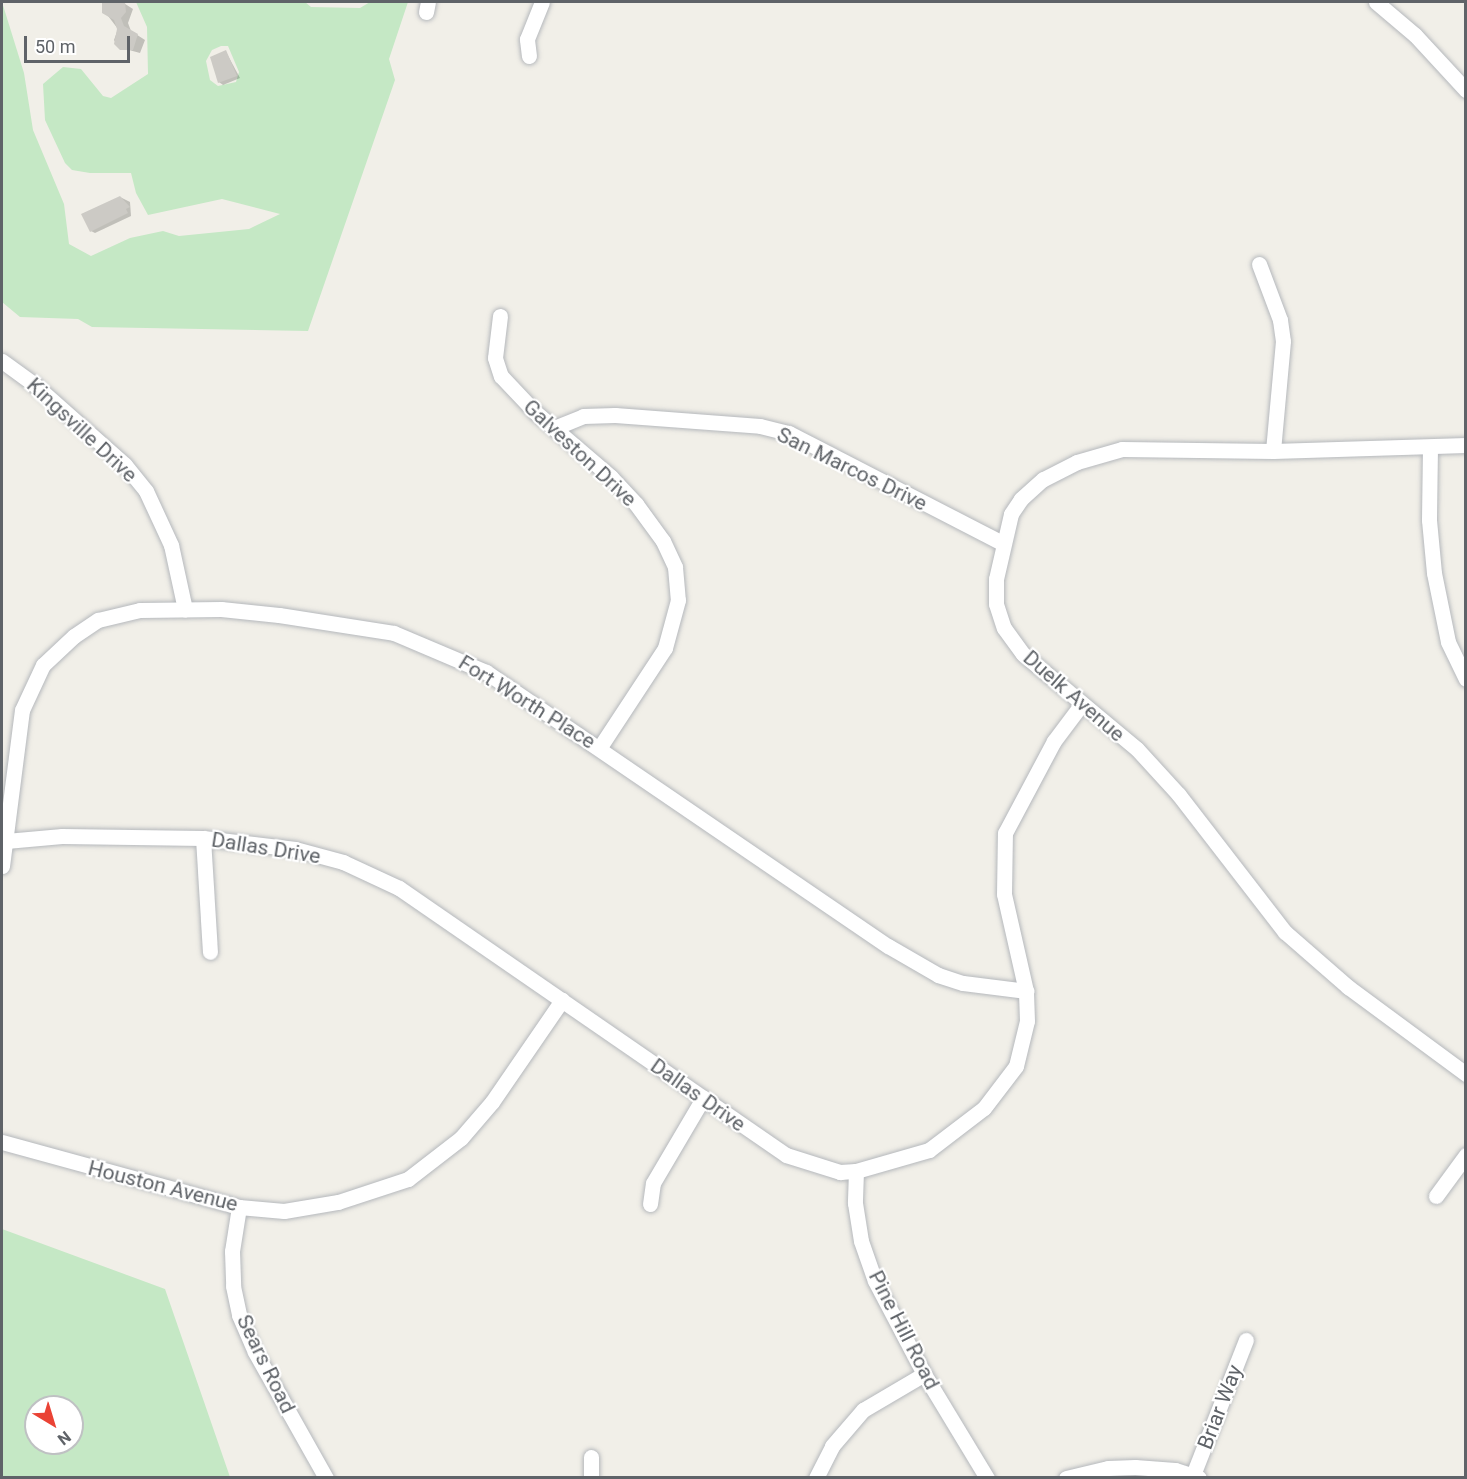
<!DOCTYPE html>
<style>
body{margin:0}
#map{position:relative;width:1467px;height:1479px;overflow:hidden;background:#f1efe8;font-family:Roboto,sans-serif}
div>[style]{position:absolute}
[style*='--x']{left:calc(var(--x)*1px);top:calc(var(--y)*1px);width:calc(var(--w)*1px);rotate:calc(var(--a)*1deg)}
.green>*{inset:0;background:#c5e8c5}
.shadow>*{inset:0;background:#0003}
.building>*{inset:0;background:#cccac5}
.roads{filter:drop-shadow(0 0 2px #b5b8bc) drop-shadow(0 0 2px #b5b8bc)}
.minor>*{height:15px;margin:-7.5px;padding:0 7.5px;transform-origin:7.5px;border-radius:7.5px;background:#fff}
span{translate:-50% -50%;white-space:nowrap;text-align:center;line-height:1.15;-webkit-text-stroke:4.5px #fff;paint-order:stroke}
.street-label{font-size:21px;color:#5f6368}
.frame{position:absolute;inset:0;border:3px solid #5f6368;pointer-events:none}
.north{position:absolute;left:24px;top:1395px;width:60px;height:60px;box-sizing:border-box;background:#fff;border:2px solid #bfc1c3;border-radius:50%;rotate:142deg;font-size:16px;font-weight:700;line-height:24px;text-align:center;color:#5f6368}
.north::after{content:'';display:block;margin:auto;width:21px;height:27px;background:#ea4335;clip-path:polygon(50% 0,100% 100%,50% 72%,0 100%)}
.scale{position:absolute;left:24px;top:36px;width:106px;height:27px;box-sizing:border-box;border:3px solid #5f6368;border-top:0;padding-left:8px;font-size:18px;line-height:21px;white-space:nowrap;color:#5f6368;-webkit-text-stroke:4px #fff;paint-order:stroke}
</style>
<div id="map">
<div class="green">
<i style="clip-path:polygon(evenodd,2px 2px,24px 73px,33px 130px,64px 204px,69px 244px,91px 256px,130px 238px,163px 231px,179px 236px,249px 229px,280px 214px,222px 199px,148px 215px,136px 193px,131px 173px,90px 173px,72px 170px,65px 163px,45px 120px,43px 84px,63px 67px,81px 69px,103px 96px,111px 98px,148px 74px,147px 27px,136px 2px,305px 2px,311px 7px,360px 8px,370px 2px,408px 2px,389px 59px,395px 80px,308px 331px,92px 327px,78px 319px,20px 317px,2px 302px,2px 2px,221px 46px,228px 46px,239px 72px,236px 82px,218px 86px,210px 80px,206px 61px,212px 50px,221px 46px)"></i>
<i style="clip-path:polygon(evenodd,2px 1229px,165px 1289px,230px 1477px,2px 1477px,2px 1229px,36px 1407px,72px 1407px,72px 1443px,36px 1443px,36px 1407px)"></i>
</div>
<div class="shadow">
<i style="clip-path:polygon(104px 2px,122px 2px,133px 9px,128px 23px,131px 31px,145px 40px,140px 53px,118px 47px,114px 40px,118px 29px,102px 8px)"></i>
<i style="clip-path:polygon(226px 52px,240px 78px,223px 85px,219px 82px)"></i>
<i style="clip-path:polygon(120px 197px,130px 202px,131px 216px,95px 233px,91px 231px)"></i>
</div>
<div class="building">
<i style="clip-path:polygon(102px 2px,125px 2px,126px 12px,121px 18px,124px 26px,138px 34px,133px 50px,120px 50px,114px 44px,117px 29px,114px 20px,102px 13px)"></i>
<i style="clip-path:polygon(226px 50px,237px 76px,218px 83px,210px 57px)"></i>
<i style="clip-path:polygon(120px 196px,130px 207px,126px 209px,128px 213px,90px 232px,81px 214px)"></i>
</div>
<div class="roads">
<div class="minor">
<i style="--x:1376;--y:2;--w:51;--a:40.2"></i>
<i style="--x:1415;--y:35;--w:75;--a:47.2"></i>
<i style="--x:426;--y:12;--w:10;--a:-79"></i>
<i style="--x:529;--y:56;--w:17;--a:-97"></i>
<i style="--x:527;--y:39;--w:40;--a:-68"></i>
<i style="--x:1259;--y:264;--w:60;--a:69.4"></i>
<i style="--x:1280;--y:320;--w:21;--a:82"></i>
<i style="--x:1283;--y:341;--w:110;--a:95.2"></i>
<i style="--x:500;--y:316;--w:42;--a:96.8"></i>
<i style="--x:495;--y:358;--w:19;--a:72"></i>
<i style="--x:501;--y:376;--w:50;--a:46.6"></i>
<i style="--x:535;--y:412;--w:100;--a:40.5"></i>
<i style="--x:611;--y:477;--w:37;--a:47"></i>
<i style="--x:636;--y:504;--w:46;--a:53.9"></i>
<i style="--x:663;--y:541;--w:29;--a:65"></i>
<i style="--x:675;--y:567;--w:33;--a:85"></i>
<i style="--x:678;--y:600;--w:50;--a:105.2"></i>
<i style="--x:665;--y:648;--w:118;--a:123.3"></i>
<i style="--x:2;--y:361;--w:41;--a:36"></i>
<i style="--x:35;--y:385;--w:120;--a:41.6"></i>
<i style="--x:125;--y:465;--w:33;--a:51"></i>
<i style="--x:146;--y:491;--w:60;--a:65.2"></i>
<i style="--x:171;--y:545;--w:66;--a:77.7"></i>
<i style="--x:554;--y:428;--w:31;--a:-22"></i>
<i style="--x:583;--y:416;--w:32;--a:-2"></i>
<i style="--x:615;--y:415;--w:145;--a:4.3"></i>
<i style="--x:760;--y:426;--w:30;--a:14"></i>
<i style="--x:789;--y:433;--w:240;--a:27.3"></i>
<i style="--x:1466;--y:445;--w:193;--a:178.2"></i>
<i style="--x:1273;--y:451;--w:151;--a:-179.2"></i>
<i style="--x:1122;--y:449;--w:47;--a:163.9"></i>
<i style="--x:1077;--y:462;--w:38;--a:153"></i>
<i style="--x:1043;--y:479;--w:30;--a:138"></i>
<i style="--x:1021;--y:499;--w:18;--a:124"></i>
<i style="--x:1011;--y:514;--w:67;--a:103"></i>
<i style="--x:996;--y:579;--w:25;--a:90"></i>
<i style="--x:996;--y:604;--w:25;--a:72"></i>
<i style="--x:1004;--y:628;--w:32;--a:54"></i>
<i style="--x:1023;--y:654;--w:148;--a:39.8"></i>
<i style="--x:1137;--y:749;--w:62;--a:47.6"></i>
<i style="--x:1179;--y:795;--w:173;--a:52.3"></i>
<i style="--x:1285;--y:932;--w:84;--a:41.1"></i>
<i style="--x:1348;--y:987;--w:147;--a:36.4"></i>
<i style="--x:1430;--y:447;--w:73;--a:90.8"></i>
<i style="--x:1429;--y:520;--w:53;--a:84.6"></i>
<i style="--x:1434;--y:573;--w:70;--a:78.5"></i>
<i style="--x:1448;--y:642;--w:41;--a:64.1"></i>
<i style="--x:203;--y:838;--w:114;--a:86.5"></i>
<i style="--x:6;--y:841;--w:56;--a:-5.1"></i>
<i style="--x:62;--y:836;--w:141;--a:0.8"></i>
<i style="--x:203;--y:838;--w:93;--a:6.8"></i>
<i style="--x:295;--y:849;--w:50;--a:15.2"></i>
<i style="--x:343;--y:862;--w:62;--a:24.9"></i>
<i style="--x:399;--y:888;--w:470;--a:34.6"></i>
<i style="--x:786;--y:1155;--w:57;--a:17.5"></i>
<i style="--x:840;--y:1172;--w:16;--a:-4"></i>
<i style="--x:856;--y:1171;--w:76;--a:-16"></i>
<i style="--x:929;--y:1150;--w:69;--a:-37.4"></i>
<i style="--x:984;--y:1108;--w:53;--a:-52.7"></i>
<i style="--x:1016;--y:1066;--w:46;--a:-76.3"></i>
<i style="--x:1027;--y:1021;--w:30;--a:-92"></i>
<i style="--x:1026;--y:991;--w:99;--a:-102.8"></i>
<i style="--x:1004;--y:894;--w:61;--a:-89.1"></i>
<i style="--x:1005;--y:833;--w:104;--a:-62"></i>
<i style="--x:1054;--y:741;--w:45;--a:-53.1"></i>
<i style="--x:2;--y:866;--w:157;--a:-82.7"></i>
<i style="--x:22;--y:710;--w:50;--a:-65"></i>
<i style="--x:43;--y:665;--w:42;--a:-43.1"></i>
<i style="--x:74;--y:636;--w:29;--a:-34"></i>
<i style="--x:98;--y:620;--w:43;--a:-13.4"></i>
<i style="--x:140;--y:610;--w:81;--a:-0.7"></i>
<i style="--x:221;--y:609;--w:58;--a:5.9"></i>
<i style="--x:279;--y:615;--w:116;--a:8.9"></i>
<i style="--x:394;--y:633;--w:100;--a:23"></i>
<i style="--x:486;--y:672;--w:486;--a:34.3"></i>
<i style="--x:888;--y:946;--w:58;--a:30.1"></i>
<i style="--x:938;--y:975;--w:26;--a:18"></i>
<i style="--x:963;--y:983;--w:64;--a:7.2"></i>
<i style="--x:2;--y:1142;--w:246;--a:15.3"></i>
<i style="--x:239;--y:1207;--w:45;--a:5.1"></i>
<i style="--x:284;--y:1211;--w:55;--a:-9.5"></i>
<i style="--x:338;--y:1202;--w:74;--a:-18.2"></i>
<i style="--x:408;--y:1179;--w:67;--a:-37.7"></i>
<i style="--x:461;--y:1138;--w:48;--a:-49.3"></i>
<i style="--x:492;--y:1102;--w:124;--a:-55.5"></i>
<i style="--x:856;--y:1171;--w:32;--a:92"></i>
<i style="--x:855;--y:1203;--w:38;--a:81"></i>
<i style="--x:861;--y:1241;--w:42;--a:70.7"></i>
<i style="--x:875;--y:1281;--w:105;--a:62.2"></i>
<i style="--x:924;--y:1374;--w:122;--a:58.8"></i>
<i style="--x:1436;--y:1196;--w:51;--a:-53.8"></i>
<i style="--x:650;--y:1204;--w:21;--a:-82"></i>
<i style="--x:653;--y:1183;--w:99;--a:-59.5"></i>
<i style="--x:239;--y:1207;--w:45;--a:99"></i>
<i style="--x:232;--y:1251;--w:35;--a:88"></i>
<i style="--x:233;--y:1286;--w:30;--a:78"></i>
<i style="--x:239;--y:1315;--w:40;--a:66.6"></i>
<i style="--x:255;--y:1352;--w:145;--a:60.6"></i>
<i style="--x:1193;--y:1475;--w:145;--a:-68.6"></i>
<i style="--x:591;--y:1478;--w:21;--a:-90"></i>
<i style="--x:816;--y:1478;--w:36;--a:-63"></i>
<i style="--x:832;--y:1446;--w:48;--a:-49.3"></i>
<i style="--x:863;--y:1410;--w:71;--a:-30.5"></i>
<i style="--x:1066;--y:1478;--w:43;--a:-13.4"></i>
<i style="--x:1108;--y:1468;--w:27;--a:-2"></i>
<i style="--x:1135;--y:1467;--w:40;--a:4.3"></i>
<i style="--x:1175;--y:1470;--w:25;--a:18"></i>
</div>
</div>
<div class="street-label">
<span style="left:82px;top:430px;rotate:43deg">Kingsville Drive</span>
<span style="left:580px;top:453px;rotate:43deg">Galveston Drive</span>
<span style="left:852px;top:469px;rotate:26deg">San Marcos Drive</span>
<span style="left:1074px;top:696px;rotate:41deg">Duelk Avenue</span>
<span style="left:527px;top:702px;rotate:32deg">Fort Worth Place</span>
<span style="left:266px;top:848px;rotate:9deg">Dallas Drive</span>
<span style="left:698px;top:1095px;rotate:35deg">Dallas Drive</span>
<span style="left:163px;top:1186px;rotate:14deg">Houston Avenue</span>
<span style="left:904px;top:1330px;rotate:63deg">Pine Hill Road</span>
<span style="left:266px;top:1364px;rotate:64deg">Sears Road</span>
<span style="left:1220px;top:1407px;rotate:-69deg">Briar Way</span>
</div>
<div class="frame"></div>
<div class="north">N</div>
<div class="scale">50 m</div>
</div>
